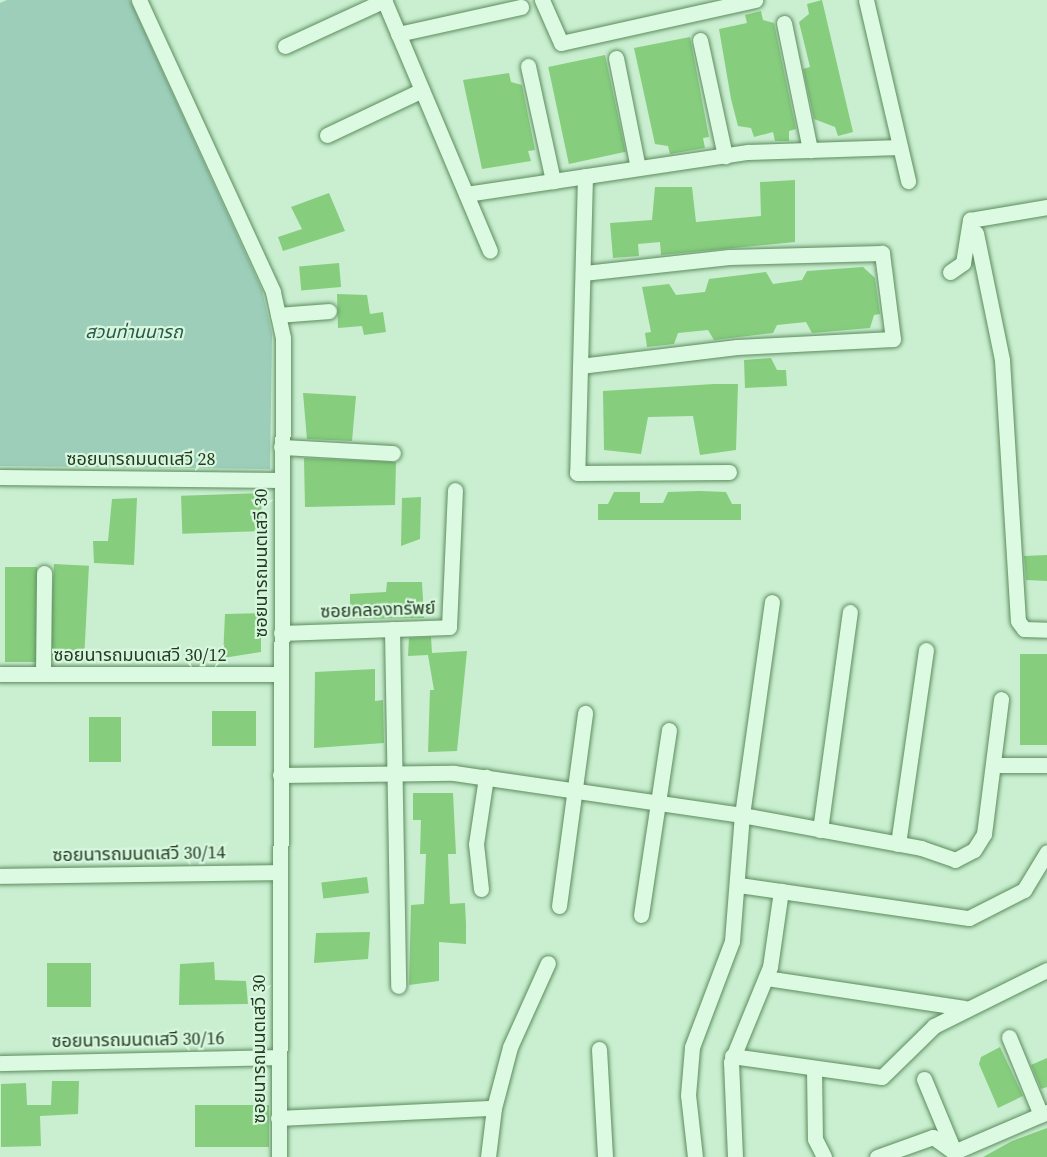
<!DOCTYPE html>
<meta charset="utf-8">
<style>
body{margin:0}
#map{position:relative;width:1047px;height:1157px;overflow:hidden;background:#c9efd0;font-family:"Source Serif 4","Noto Sans Thai",serif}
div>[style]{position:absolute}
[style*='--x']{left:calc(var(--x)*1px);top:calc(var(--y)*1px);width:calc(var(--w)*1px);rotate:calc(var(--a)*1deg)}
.green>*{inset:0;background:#9cceba}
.building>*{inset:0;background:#86cd7e;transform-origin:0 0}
.roads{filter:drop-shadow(0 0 2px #5d8c5e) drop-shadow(0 0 2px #5d8c5e)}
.minor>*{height:15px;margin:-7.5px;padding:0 7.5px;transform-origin:7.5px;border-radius:7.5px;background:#dcf9e2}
span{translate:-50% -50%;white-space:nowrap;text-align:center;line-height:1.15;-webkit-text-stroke:4.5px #d8f6de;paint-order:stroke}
.park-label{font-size:18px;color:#27594c;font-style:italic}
.street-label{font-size:18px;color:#213c20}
</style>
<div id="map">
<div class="green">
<i style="clip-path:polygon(7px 0,130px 0,262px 290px,272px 334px,270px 469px,0 466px,0 3px)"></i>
</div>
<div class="building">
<i style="clip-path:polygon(822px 0,853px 132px,838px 136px,835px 127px,814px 119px,803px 69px,810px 67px,799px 22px,809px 14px,807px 4px)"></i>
<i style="clip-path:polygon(761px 11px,763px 20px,774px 23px,796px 129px,789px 131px,789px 141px,775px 141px,773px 132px,754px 137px,751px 128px,738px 126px,731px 99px,719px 29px,747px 23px,745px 15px)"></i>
<i style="clip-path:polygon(690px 37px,709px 137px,703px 138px,705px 148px,670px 154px,668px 146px,655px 144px,634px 48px)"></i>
<i style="left:605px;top:55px;width:99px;height:58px;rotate:78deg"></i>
<i style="clip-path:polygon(509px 73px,511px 82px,522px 85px,535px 150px,528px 151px,531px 161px,482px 169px,463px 80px)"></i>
<i style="clip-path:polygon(795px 180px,795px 242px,661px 255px,660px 242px,638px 244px,639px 256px,613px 258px,610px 223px,652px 220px,655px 187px,692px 187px,696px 222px,761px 216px,760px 182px)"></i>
<i style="clip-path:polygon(329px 193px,345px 231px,283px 251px,278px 237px,302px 229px,291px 207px)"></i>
<i style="left:339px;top:263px;width:24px;height:40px;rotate:85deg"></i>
<i style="clip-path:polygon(863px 267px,875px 278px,880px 314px,874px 315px,870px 328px,812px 333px,806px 322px,777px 325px,773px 333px,714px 340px,708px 330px,678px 333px,674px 344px,647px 347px,645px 333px,651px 332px,642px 287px,669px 284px,676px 295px,705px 292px,709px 279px,766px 272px,773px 284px,802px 280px,807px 271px)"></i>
<i style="clip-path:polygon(337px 294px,367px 295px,370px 314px,383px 312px,386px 332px,364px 335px,362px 326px,338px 328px)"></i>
<i style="clip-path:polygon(771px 358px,777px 370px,786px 370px,787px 386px,745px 388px,744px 360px)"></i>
<i style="clip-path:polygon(714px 384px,738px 384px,736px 450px,700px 455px,693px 416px,648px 417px,641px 454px,604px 450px,603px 391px)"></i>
<i style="clip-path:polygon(303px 393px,356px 396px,352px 441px,307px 439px)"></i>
<i style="clip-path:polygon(304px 458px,396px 462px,395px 505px,305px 507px)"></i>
<i style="clip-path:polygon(699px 491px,726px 492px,732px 504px,741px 504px,741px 520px,598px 520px,598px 504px,608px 504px,614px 492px,640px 492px,640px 503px,663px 503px,668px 492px)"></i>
<i style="left:261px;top:493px;width:38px;height:80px;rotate:88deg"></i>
<i style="clip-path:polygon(421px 497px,420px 539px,401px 546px,402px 498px)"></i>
<i style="clip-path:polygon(137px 498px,134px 565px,94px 563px,93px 541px,108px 541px,112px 499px)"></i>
<i style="clip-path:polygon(1047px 555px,1047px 581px,1026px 580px,1024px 556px)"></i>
<i style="left:54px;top:564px;width:35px;height:96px;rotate:3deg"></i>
<i style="left:5px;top:567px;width:32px;height:95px"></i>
<i style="clip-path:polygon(387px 582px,422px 582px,424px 618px,350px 619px,350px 594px,386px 592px)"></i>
<i style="clip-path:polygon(261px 613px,261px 652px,223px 658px,225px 614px)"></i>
<i style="clip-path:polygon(431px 637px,432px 653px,467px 651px,457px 751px,428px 752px,430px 690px,434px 690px,428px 655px,408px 656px,409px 638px)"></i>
<i style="left:1020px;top:654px;width:27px;height:91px"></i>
<i style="clip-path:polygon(375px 669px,375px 701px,383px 700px,384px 743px,314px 748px,315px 672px)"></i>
<i style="left:256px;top:711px;width:35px;height:44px;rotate:90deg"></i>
<i style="left:89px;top:717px;width:32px;height:45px"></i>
<i style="clip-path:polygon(413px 793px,453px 793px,456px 854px,448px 854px,450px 904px,465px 903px,466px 924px,466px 944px,439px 942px,439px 981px,409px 985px,411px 905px,424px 904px,426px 854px,420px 854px,421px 820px,413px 820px)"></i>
<i style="left:367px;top:877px;width:16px;height:46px;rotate:83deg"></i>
<i style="clip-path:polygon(370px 932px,368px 959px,314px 963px,316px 933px)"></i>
<i style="clip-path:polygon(214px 962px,215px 980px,246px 981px,248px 1004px,179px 1005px,180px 964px)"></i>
<i style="left:47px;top:963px;width:44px;height:44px"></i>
<i style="clip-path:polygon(1000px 1047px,1023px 1096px,998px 1108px,979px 1064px,981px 1057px)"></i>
<i style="clip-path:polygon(1047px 1058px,1047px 1087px,1041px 1089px,1031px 1065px)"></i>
<i style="clip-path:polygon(52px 1081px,79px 1081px,78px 1114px,40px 1116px,41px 1146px,1px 1147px,1px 1084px,26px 1083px,27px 1105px,51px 1105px)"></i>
<i style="left:269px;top:1105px;width:42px;height:74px;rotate:90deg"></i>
<i style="clip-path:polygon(1047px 1128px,1047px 1157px,983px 1157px,1012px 1141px)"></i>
</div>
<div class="roads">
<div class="minor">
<i style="--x:139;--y:0;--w:321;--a:65.3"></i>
<i style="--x:273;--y:292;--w:47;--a:77.7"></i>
<i style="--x:283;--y:338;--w:819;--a:90.28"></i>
<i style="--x:384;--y:0;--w:272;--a:67.1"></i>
<i style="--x:542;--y:0;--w:47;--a:66.2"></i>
<i style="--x:561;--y:43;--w:199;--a:-12.5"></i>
<i style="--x:866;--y:0;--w:186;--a:76.9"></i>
<i style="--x:784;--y:23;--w:130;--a:78.4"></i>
<i style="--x:398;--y:34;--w:126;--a:-12.4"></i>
<i style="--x:700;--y:40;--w:119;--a:77.8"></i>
<i style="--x:285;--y:46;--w:110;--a:-24.7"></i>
<i style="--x:616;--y:58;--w:112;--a:78.7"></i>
<i style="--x:528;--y:66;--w:118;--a:77.7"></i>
<i style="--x:327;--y:135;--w:105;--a:-25.3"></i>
<i style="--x:585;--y:176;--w:297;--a:91.5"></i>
<i style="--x:577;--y:473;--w:152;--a:-0.4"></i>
<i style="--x:466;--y:194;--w:285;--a:-8.5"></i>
<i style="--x:748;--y:152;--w:152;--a:-1.9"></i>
<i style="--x:976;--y:233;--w:130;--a:78.4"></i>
<i style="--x:1002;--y:360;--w:261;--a:86.5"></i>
<i style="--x:1018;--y:621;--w:10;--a:53"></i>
<i style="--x:1024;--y:629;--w:23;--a:2"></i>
<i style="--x:950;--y:272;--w:16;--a:-35"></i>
<i style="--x:963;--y:263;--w:44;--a:-80.8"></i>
<i style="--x:970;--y:220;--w:78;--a:-9.6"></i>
<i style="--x:278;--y:315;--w:51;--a:-4.5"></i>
<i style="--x:580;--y:366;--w:158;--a:-6.9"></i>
<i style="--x:737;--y:347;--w:156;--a:-2.9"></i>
<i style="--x:893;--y:339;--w:87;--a:-97.3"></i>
<i style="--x:882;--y:253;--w:153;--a:178.5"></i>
<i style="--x:729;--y:257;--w:147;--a:173.7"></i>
<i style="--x:281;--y:447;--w:112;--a:3.1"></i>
<i style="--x:0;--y:477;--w:281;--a:0.6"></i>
<i style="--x:392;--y:629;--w:357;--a:89"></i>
<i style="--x:281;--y:633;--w:168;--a:-2"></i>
<i style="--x:449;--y:627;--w:137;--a:-87.5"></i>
<i style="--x:0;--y:674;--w:279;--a:0"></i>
<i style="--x:43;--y:674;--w:101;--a:-89.4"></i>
<i style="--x:993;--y:765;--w:54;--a:0"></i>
<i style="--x:280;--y:775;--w:174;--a:-0.7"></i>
<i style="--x:454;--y:773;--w:291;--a:8.3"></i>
<i style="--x:742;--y:815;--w:182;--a:10.4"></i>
<i style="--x:921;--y:848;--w:36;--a:19"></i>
<i style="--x:955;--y:860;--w:21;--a:-28"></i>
<i style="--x:974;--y:850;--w:19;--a:-58"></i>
<i style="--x:984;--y:834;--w:136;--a:-82.8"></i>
<i style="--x:820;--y:830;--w:220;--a:-82.2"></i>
<i style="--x:898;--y:844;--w:196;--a:-81.8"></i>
<i style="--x:0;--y:876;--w:279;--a:-0.8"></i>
<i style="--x:739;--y:885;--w:232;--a:8.2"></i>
<i style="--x:969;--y:918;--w:62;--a:-27"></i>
<i style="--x:1024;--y:890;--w:44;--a:-58.8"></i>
<i style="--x:481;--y:889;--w:45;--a:-96.3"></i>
<i style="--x:476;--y:844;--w:68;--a:-81.5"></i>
<i style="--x:559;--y:906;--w:195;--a:-82.3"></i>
<i style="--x:641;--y:915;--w:187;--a:-81.4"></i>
<i style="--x:766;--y:978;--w:200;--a:8.6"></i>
<i style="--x:1009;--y:1037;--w:84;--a:67.7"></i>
<i style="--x:599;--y:1049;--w:108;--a:86.8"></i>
<i style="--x:732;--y:1056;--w:151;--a:8"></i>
<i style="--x:882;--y:1077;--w:73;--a:-44.4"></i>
<i style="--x:934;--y:1026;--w:126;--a:-26.4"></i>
<i style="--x:0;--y:1063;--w:276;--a:-1.2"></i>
<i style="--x:814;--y:1069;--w:70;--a:89.2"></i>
<i style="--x:815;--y:1139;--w:20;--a:63"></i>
<i style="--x:924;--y:1079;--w:78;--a:67.4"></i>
<i style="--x:494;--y:1108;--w:63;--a:-75.3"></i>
<i style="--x:510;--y:1047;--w:92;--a:-65.7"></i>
<i style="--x:278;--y:1118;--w:216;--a:-2.7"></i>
<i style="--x:494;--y:1108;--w:49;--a:97"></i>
<i style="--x:695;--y:1157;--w:62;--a:-96.4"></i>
<i style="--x:688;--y:1095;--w:48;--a:-85.2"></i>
<i style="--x:692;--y:1047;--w:113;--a:-69.3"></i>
<i style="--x:732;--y:941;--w:126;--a:-85.5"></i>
<i style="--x:742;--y:815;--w:215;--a:-82"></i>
<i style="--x:735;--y:1157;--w:95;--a:-92.4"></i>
<i style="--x:731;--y:1062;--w:103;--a:-67.7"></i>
<i style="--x:770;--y:967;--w:77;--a:-81.8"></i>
<i style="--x:877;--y:1157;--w:59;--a:-19.7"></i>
<i style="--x:933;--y:1137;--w:26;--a:36"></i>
<i style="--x:954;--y:1152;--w:101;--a:-23.3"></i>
</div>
</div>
<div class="park-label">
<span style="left:134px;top:332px">สวนท่านนารถ</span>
</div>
<div class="street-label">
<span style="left:141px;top:459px">ซอยนารถมนตเสวี 28</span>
<span style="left:261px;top:563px;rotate:-90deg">ซอยนารถมนตเสวี 30</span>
<span style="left:378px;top:610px;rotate:-2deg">ซอยคลองทรัพย์</span>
<span style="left:140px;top:655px">ซอยนารถมนตเสวี 30/12</span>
<span style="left:139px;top:854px;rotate:-1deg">ซอยนารถมนตเสวี 30/14</span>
<span style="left:138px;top:1040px;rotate:-1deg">ซอยนารถมนตเสวี 30/16</span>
<span style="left:259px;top:1049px;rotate:-90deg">ซอยนารถมนตเสวี 30</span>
</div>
</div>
